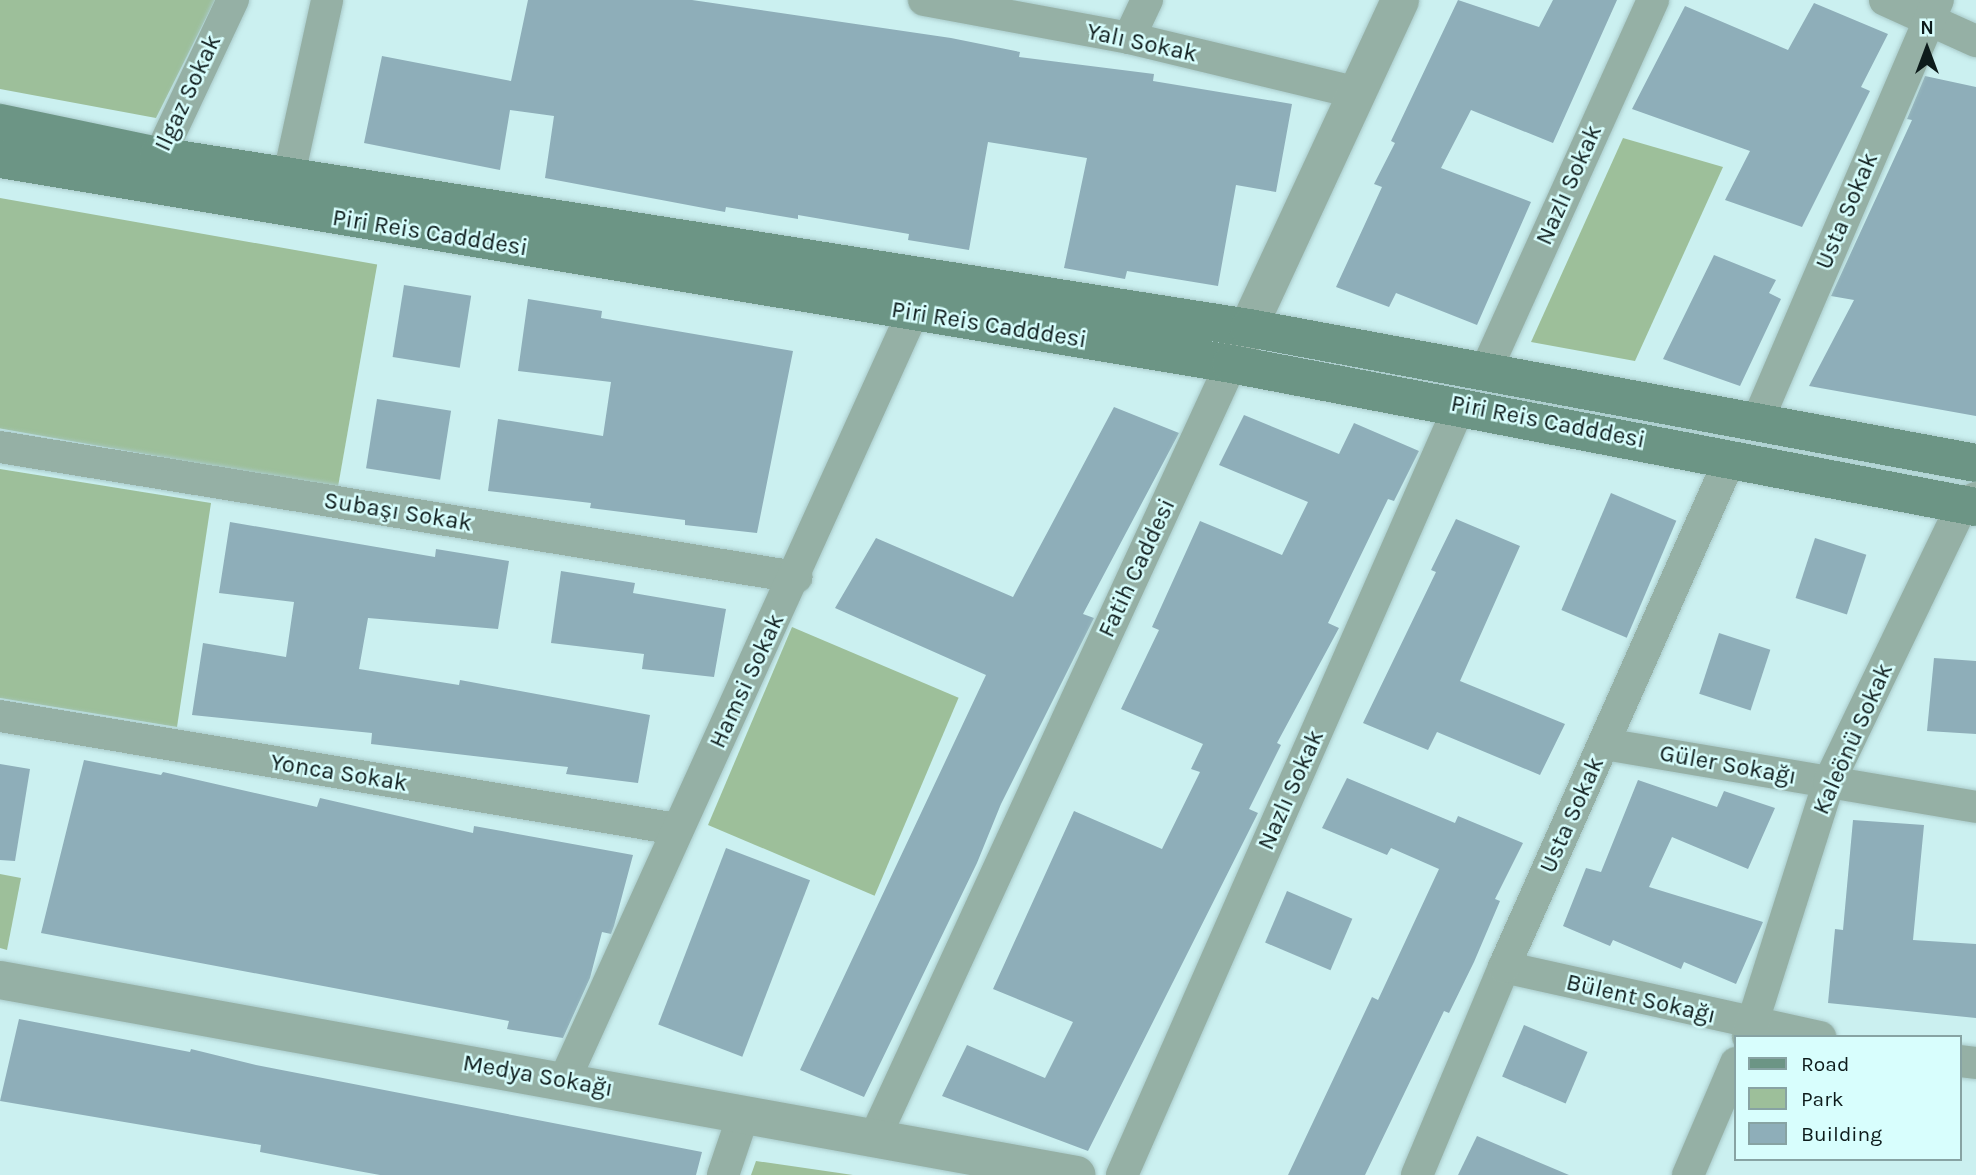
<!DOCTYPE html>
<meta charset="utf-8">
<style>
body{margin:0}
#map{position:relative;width:1976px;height:1175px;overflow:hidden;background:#cbf0f0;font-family:Karla,sans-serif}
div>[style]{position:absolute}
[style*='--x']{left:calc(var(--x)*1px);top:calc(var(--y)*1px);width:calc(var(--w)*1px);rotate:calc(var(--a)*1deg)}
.green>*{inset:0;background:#9dbf9a;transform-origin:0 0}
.building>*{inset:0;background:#8eaeb9;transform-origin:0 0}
.roads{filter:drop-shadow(0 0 2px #a9caca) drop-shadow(0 0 2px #a9caca)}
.minor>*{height:32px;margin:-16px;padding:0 16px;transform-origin:16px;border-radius:16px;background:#95b0a5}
.tertiary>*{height:38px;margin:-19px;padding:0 19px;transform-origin:19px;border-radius:19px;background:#95b0a5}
.secondary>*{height:38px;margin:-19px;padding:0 19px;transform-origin:19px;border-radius:19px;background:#6c9585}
span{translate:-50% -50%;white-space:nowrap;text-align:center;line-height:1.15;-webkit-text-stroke:5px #d8fefd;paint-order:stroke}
.street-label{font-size:24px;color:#0d1b1b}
.legend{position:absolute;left:1734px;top:1035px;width:228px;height:126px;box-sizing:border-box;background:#d8fefd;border:2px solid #87a3a3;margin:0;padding:9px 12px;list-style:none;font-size:21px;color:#0d1b1b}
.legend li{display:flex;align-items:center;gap:14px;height:35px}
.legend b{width:35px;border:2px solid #87a3a3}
.north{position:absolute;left:1892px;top:14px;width:70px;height:70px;-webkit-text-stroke:5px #d8fefd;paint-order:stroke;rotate:0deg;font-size:19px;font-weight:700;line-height:28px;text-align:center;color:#0d1b1b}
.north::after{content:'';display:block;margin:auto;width:24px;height:32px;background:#0d1b1b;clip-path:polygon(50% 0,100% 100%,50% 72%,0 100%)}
</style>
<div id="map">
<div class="green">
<i style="clip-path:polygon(0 0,215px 0,156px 118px,0 89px)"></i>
<i style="clip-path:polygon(1623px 138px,1723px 167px,1635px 361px,1531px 342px)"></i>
<i style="left:0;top:198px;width:383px;height:227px;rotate:10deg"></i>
<i style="clip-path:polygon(0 469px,211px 503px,177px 727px,0 698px)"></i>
<i style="left:792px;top:627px;width:181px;height:215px;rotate:23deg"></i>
<i style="clip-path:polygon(0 874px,21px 878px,7px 950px,0 948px)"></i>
<i style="clip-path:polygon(756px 1161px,853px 1175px,751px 1175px)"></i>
</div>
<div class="building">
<i style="clip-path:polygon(528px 0,692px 0,951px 38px,1020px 52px,1019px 57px,1154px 74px,1153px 81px,1292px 104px,1276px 192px,1236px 185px,1218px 286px,1127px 271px,1125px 279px,1064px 268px,1087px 158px,988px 142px,969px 250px,908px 240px,909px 234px,798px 215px,798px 219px,726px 207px,725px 212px,545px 178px,554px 116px,510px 110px,500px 170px,364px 143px,382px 56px,511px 81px)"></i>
<i style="clip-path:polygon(1458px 0,1539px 27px,1553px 0,1617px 0,1553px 143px,1471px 110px,1441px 168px,1531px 202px,1477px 325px,1396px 293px,1389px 307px,1336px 287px,1382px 187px,1374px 184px,1395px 143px,1391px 141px)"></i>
<i style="clip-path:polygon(1814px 3px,1888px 34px,1861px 87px,1870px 91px,1802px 227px,1725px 200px,1750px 151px,1632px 109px,1685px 6px,1788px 50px)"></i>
<i style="clip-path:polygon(1925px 76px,1976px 87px,1976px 416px,1809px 386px,1854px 300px,1831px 296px,1912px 120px,1907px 119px)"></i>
<i style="clip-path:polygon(1714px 255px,1776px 280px,1769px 293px,1781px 299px,1740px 386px,1663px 359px)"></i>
<i style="left:404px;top:285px;width:68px;height:73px;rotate:9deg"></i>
<i style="clip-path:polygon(528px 299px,602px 311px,601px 318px,793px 351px,757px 533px,685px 525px,685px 520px,590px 508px,591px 503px,488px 491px,498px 419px,603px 436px,611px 382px,518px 371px)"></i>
<i style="left:377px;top:399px;width:75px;height:70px;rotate:9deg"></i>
<i style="clip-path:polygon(1114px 407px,1179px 433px,1083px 614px,1094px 618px,1001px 804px,977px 863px,864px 1097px,800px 1070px,986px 675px,835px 608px,876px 538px,1013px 597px)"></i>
<i style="clip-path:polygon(1244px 415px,1339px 454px,1354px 423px,1419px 451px,1394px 501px,1388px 499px,1328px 623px,1339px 628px,1277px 743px,1281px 745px,1249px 809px,1258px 813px,1088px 1151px,942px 1096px,967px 1045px,1045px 1078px,1073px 1022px,993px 989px,1074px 811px,1162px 849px,1200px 772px,1191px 769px,1203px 744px,1121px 709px,1159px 630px,1152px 627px,1200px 521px,1282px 555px,1308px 502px,1219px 465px)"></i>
<i style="left:1611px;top:493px;width:71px;height:127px;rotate:23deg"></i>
<i style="clip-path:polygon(1456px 519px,1520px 546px,1460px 681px,1565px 724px,1540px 775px,1437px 732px,1428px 750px,1363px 723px,1436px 572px,1431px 570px)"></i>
<i style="clip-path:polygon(230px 522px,435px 557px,436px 549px,509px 561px,498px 629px,368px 618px,359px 669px,459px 685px,460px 680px,650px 715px,638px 783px,566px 774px,568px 767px,371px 744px,372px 733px,192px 715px,203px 643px,286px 657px,294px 602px,219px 593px)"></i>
<i style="left:1815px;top:538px;width:54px;height:63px;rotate:18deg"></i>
<i style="clip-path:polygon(561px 571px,635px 583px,633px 593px,726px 609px,714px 677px,642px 669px,644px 654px,551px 643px)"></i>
<i style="left:1719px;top:633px;width:54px;height:64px;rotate:18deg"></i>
<i style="clip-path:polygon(1934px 658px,1976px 661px,1976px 734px,1927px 731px)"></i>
<i style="clip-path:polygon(84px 760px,161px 775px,163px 772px,317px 807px,320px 798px,473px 833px,474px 826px,633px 855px,614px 926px,611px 934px,602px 932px,590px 978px,563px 1038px,507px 1029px,509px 1021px,41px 933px)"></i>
<i style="clip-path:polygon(0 764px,30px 769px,15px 861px,0 860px)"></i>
<i style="clip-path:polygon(1347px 778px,1455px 823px,1458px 816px,1523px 843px,1495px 899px,1500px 901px,1474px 962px,1449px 1013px,1444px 1011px,1365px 1175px,1288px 1175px,1372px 997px,1378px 1000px,1439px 869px,1391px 848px,1387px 855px,1322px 828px)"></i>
<i style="clip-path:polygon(1638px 780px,1717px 807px,1724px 791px,1775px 808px,1748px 869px,1672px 837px,1649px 887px,1763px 922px,1736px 984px,1684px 962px,1681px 969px,1613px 940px,1610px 946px,1563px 926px,1586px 868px,1601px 872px)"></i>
<i style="clip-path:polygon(1853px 820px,1924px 825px,1913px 940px,1976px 944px,1976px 1018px,1828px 1003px,1835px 929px,1843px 930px)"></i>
<i style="left:726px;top:848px;width:90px;height:189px;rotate:21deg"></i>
<i style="left:1287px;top:891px;width:71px;height:56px;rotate:23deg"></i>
<i style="clip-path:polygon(19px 1019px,190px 1052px,191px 1049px,256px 1065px,702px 1152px,696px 1175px,380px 1175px,358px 1171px,260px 1152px,261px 1145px,0 1101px)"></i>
<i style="left:1524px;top:1025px;width:69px;height:56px;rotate:23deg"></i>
<i style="clip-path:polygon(1477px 1136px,1569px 1175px,1458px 1175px)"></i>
</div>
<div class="roads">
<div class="minor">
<i style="--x:924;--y:0;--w:208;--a:10.5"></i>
<i style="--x:1129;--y:38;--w:236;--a:13.5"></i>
<i style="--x:1885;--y:0;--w:100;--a:24.3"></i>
<i style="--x:1129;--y:38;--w:42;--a:-64.7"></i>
<i style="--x:289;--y:175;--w:179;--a:-77.7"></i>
<i style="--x:150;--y:176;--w:195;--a:-64.8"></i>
<i style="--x:1486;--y:370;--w:406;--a:-65.7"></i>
<i style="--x:1757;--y:422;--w:459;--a:-66.8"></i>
<i style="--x:0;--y:447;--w:807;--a:9.28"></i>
<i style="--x:0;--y:716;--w:686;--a:9.48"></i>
<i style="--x:1604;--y:744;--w:377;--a:9.6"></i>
<i style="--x:1504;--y:967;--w:324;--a:12.5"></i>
<i style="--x:1748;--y:1037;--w:268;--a:-72.4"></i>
<i style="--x:1829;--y:782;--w:309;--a:-64.3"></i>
<i style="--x:1963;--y:504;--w:14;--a:-25"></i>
<i style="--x:1960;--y:1061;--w:16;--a:7"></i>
<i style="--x:564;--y:1081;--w:866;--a:-65.59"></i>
<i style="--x:875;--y:1137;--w:851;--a:-65.27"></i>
<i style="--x:723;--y:1175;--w:65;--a:-71.3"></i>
<i style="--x:1122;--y:1175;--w:841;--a:-66.3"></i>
<i style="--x:1417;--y:1175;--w:225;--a:-67.3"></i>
<i style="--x:1504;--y:967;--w:558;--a:-66.01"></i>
<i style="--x:1688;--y:1175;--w:122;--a:-66.8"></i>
</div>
<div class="tertiary">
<i style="--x:1235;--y:356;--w:392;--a:-65.1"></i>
<i style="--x:0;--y:980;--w:1094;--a:10.27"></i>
</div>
<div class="secondary">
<i style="--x:0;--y:123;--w:161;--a:11.8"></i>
<i style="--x:158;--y:156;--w:1104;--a:8.96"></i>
<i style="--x:1249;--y:328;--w:739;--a:10.52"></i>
<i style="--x:0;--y:159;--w:1248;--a:9.45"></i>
<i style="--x:1231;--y:364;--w:759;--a:10.87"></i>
</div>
</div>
<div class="street-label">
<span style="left:1142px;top:43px;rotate:12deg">Yalı Sokak</span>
<span style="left:188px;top:93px;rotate:-65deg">Ilgaz Sokak</span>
<span style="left:1569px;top:185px;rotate:-66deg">Nazlı Sokak</span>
<span style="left:1847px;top:211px;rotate:-67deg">Usta Sokak</span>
<span style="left:430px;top:233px;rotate:9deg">Piri Reis Cadddesi</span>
<span style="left:989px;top:325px;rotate:9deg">Piri Reis Cadddesi</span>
<span style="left:1548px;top:422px;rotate:11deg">Piri Reis Cadddesi</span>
<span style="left:398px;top:512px;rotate:9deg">Subaşı Sokak</span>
<span style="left:1137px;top:568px;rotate:-65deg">Fatih Caddesi</span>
<span style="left:747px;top:681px;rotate:-65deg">Hamsi Sokak</span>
<span style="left:1853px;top:739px;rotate:-66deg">Kaleönü Sokak</span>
<span style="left:1728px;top:765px;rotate:10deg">Güler Sokağı</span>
<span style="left:339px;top:773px;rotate:9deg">Yonca Sokak</span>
<span style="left:1291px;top:790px;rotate:-66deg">Nazlı Sokak</span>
<span style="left:1572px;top:815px;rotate:-66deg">Usta Sokak</span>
<span style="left:1641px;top:999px;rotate:13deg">Bülent Sokağı</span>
<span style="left:538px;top:1076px;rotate:10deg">Medya Sokağı</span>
</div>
<ul class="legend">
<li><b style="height:9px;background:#6c9585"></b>Road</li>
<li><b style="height:19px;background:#9dbf9a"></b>Park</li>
<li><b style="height:19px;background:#8eaeb9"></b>Building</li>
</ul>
<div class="north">N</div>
</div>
